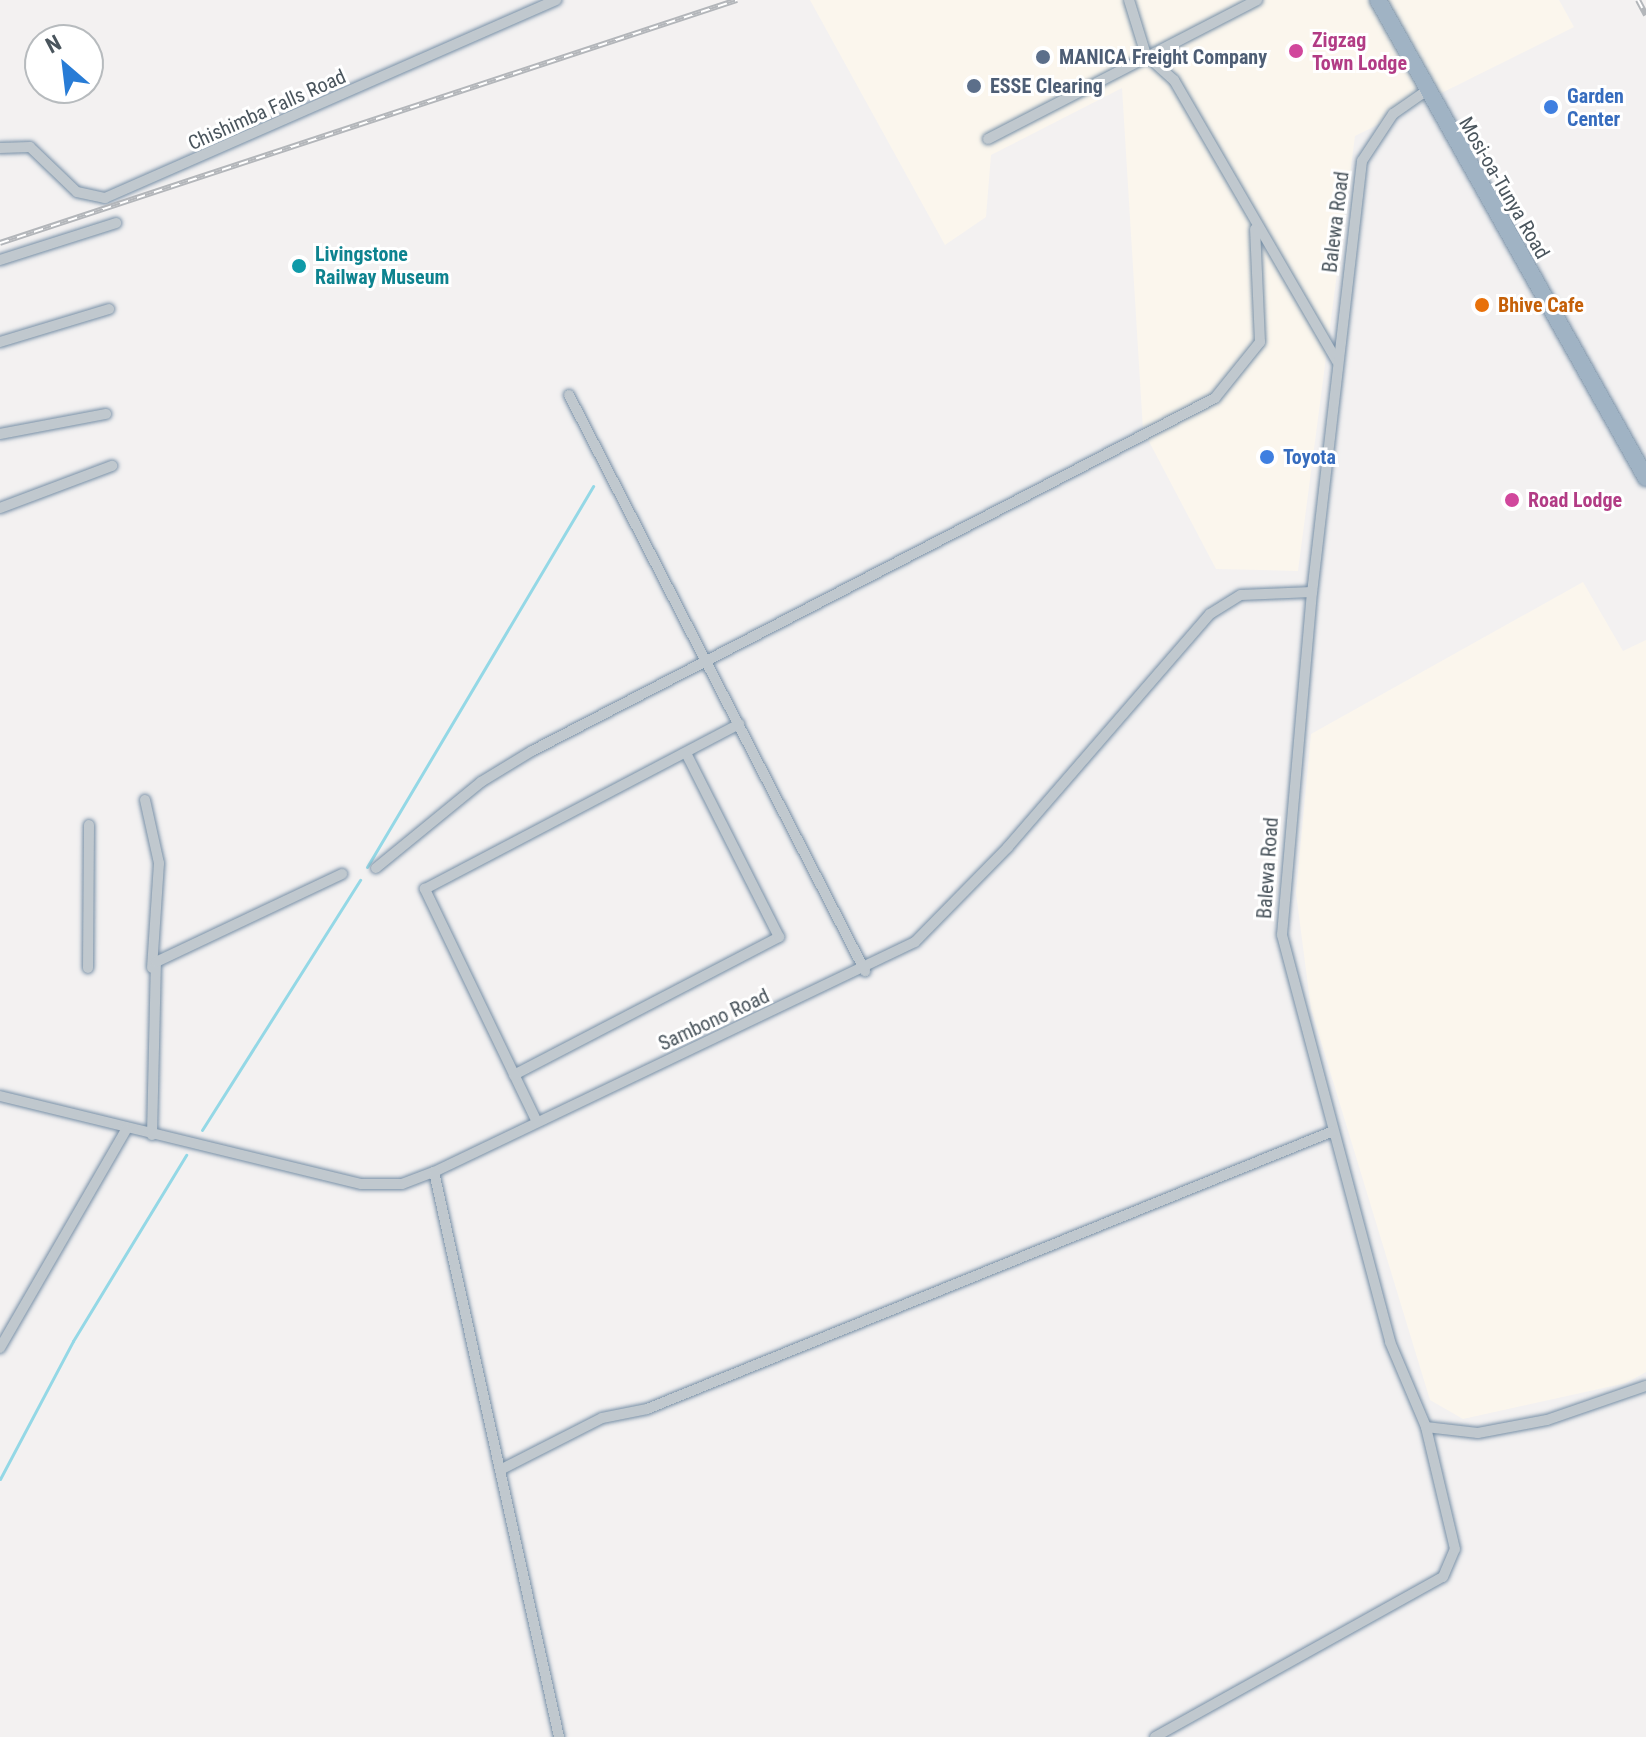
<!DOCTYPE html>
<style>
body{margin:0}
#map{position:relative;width:1646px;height:1737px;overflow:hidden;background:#f3f1f1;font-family:"Roboto Condensed",sans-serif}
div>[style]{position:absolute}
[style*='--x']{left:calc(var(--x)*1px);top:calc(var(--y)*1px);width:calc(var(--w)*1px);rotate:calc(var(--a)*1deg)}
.commercial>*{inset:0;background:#fbf6ed}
.stream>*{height:3px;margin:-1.5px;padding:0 1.5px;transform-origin:1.5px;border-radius:1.5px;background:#94d8e6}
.roads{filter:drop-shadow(0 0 2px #7890a7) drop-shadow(0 0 2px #7890a7)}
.minor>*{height:10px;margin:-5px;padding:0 5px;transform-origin:5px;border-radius:5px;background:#c0c8ce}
.trunk>*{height:16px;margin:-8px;padding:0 8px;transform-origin:8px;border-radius:8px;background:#a0b3c4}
.rail>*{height:6px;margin-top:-3px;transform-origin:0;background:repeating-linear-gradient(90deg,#fff 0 9px,#b3b6ba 0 18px);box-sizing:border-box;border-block:2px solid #b3b6ba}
.dots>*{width:22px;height:22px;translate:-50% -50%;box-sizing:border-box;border:4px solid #fff;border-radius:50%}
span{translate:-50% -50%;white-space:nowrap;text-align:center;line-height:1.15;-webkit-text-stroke:6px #fff;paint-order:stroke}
.hotel-label{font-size:20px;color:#b23c85;font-weight:700}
.left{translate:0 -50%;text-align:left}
.service-label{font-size:20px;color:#4e5e75;font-weight:700}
.shop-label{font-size:20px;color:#366cbe;font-weight:700}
.street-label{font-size:20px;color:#4a555d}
.culture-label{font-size:20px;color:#0d838f;font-weight:700}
.food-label{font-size:20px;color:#c56008;font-weight:700}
.north{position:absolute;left:24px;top:24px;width:80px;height:80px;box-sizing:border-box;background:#fff;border:2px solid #b7bbbe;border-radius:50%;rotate:332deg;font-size:22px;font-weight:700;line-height:32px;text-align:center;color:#4a555d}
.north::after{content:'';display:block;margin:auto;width:28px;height:36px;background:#287cd6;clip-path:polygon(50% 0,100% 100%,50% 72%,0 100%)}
</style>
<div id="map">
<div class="commercial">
<i style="clip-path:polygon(810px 0,1559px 0,1574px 27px,1355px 136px,1298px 571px,1216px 569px,1143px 430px,1122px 88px,991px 155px,986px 217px,945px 245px)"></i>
<i style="clip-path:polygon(1583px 582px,1623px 651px,1646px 640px,1646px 1372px,1626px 1383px,1463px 1419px,1430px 1400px,1311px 1009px,1296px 893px,1311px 734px)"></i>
</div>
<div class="stream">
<i style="--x:367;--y:867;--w:443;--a:-59.3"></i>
<i style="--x:202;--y:1130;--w:296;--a:-57.7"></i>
<i style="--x:0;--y:1479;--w:156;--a:-62.1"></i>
<i style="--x:73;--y:1341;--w:218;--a:-58.7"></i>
</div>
<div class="roads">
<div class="minor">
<i style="--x:1129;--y:0;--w:58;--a:72.8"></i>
<i style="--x:1146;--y:55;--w:38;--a:42"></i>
<i style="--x:1174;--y:80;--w:325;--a:59.9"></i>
<i style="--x:1426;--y:91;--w:40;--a:145.1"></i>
<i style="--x:1393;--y:114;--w:56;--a:123.4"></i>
<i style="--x:1362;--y:161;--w:434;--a:96.6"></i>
<i style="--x:1312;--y:592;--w:344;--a:95"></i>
<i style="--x:1282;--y:935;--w:421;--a:75.1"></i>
<i style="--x:1390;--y:1342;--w:92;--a:67"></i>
<i style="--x:1426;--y:1427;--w:52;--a:6.6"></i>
<i style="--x:1478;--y:1433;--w:70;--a:-10.7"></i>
<i style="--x:1547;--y:1420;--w:105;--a:-19"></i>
<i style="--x:988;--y:139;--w:303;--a:-27.3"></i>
<i style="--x:0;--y:148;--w:30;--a:-2"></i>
<i style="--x:30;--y:147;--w:65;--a:43.8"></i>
<i style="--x:77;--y:192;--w:29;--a:12"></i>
<i style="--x:105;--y:198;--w:493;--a:-23.7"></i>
<i style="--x:0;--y:260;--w:122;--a:-17.7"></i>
<i style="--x:0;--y:342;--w:114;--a:-16.8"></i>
<i style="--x:569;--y:395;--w:648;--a:62.8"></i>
<i style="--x:0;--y:434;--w:108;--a:-10.7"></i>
<i style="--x:0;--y:508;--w:120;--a:-20.6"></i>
<i style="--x:145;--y:800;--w:65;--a:77.5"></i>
<i style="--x:159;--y:863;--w:105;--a:93.8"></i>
<i style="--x:376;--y:868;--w:136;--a:-39.3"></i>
<i style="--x:481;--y:782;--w:60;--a:-31.3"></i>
<i style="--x:532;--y:751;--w:769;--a:-27.33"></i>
<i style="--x:1215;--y:398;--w:72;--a:-51.2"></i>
<i style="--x:1260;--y:342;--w:113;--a:-92.5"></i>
<i style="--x:88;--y:968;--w:143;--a:-89.6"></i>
<i style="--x:514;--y:1075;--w:299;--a:-27.5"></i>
<i style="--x:779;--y:937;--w:206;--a:-116.8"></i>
<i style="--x:0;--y:1096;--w:372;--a:13.7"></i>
<i style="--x:361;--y:1184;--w:41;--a:0"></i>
<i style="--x:402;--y:1184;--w:34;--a:-21"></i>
<i style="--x:434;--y:1172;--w:533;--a:-25.56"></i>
<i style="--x:915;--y:942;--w:133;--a:-45.6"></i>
<i style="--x:1008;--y:847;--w:308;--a:-49.1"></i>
<i style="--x:1210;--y:614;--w:36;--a:-32"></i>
<i style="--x:1241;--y:595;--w:71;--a:-2.4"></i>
<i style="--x:537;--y:1122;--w:259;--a:-115.7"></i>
<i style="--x:425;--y:889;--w:355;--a:-27.7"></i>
<i style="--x:152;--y:1135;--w:173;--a:-88.7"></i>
<i style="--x:156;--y:962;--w:206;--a:-25.3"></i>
<i style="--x:434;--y:1172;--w:579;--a:77.52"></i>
<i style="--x:0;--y:1348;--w:252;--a:-60"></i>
<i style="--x:500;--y:1470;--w:114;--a:-27"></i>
<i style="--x:602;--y:1418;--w:46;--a:-11.3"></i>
<i style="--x:647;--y:1409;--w:738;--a:-22.05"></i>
<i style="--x:1155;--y:1737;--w:329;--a:-29.1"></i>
<i style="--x:1443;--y:1577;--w:30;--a:-67"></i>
<i style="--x:1455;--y:1549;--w:125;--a:-103.4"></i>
</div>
<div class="trunk">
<i style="--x:1378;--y:0;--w:548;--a:60.72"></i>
</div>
</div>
<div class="rail">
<i style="--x:1638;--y:0;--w:17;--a:62"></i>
<i style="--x:0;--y:243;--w:776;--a:-18.25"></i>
</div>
<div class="dots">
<i style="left:1296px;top:51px;background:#d1479c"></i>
<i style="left:1043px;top:57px;background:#5c6f8a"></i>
<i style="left:974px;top:86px;background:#5c6f8a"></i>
<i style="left:1551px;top:107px;background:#3f7fe0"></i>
<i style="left:299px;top:266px;background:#0f9aa8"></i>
<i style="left:1482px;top:305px;background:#e8710a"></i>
<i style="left:1267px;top:457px;background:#3f7fe0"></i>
<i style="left:1512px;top:500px;background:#d1479c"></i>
</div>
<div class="hotel-label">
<span class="left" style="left:1312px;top:52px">Zigzag<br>Town Lodge</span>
<span class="left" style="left:1528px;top:500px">Road Lodge</span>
</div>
<div class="service-label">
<span class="left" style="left:1059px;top:57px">MANICA Freight Company</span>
<span class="left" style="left:990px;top:86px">ESSE Clearing</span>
</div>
<div class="shop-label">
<span class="left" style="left:1567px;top:108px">Garden<br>Center</span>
<span class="left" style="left:1283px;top:457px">Toyota</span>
</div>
<div class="street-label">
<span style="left:267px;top:110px;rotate:-24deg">Chishimba Falls Road</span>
<span style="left:1504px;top:188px;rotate:60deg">Mosi-oa-Tunya Road</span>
<span style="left:1336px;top:222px;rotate:-83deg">Balewa Road</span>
<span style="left:1268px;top:868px;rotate:-86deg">Balewa Road</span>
<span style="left:714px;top:1020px;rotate:-25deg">Sambono Road</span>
</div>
<div class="culture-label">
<span class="left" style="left:315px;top:266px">Livingstone<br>Railway Museum</span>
</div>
<div class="food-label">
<span class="left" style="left:1498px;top:305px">Bhive Cafe</span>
</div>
<div class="north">N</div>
</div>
